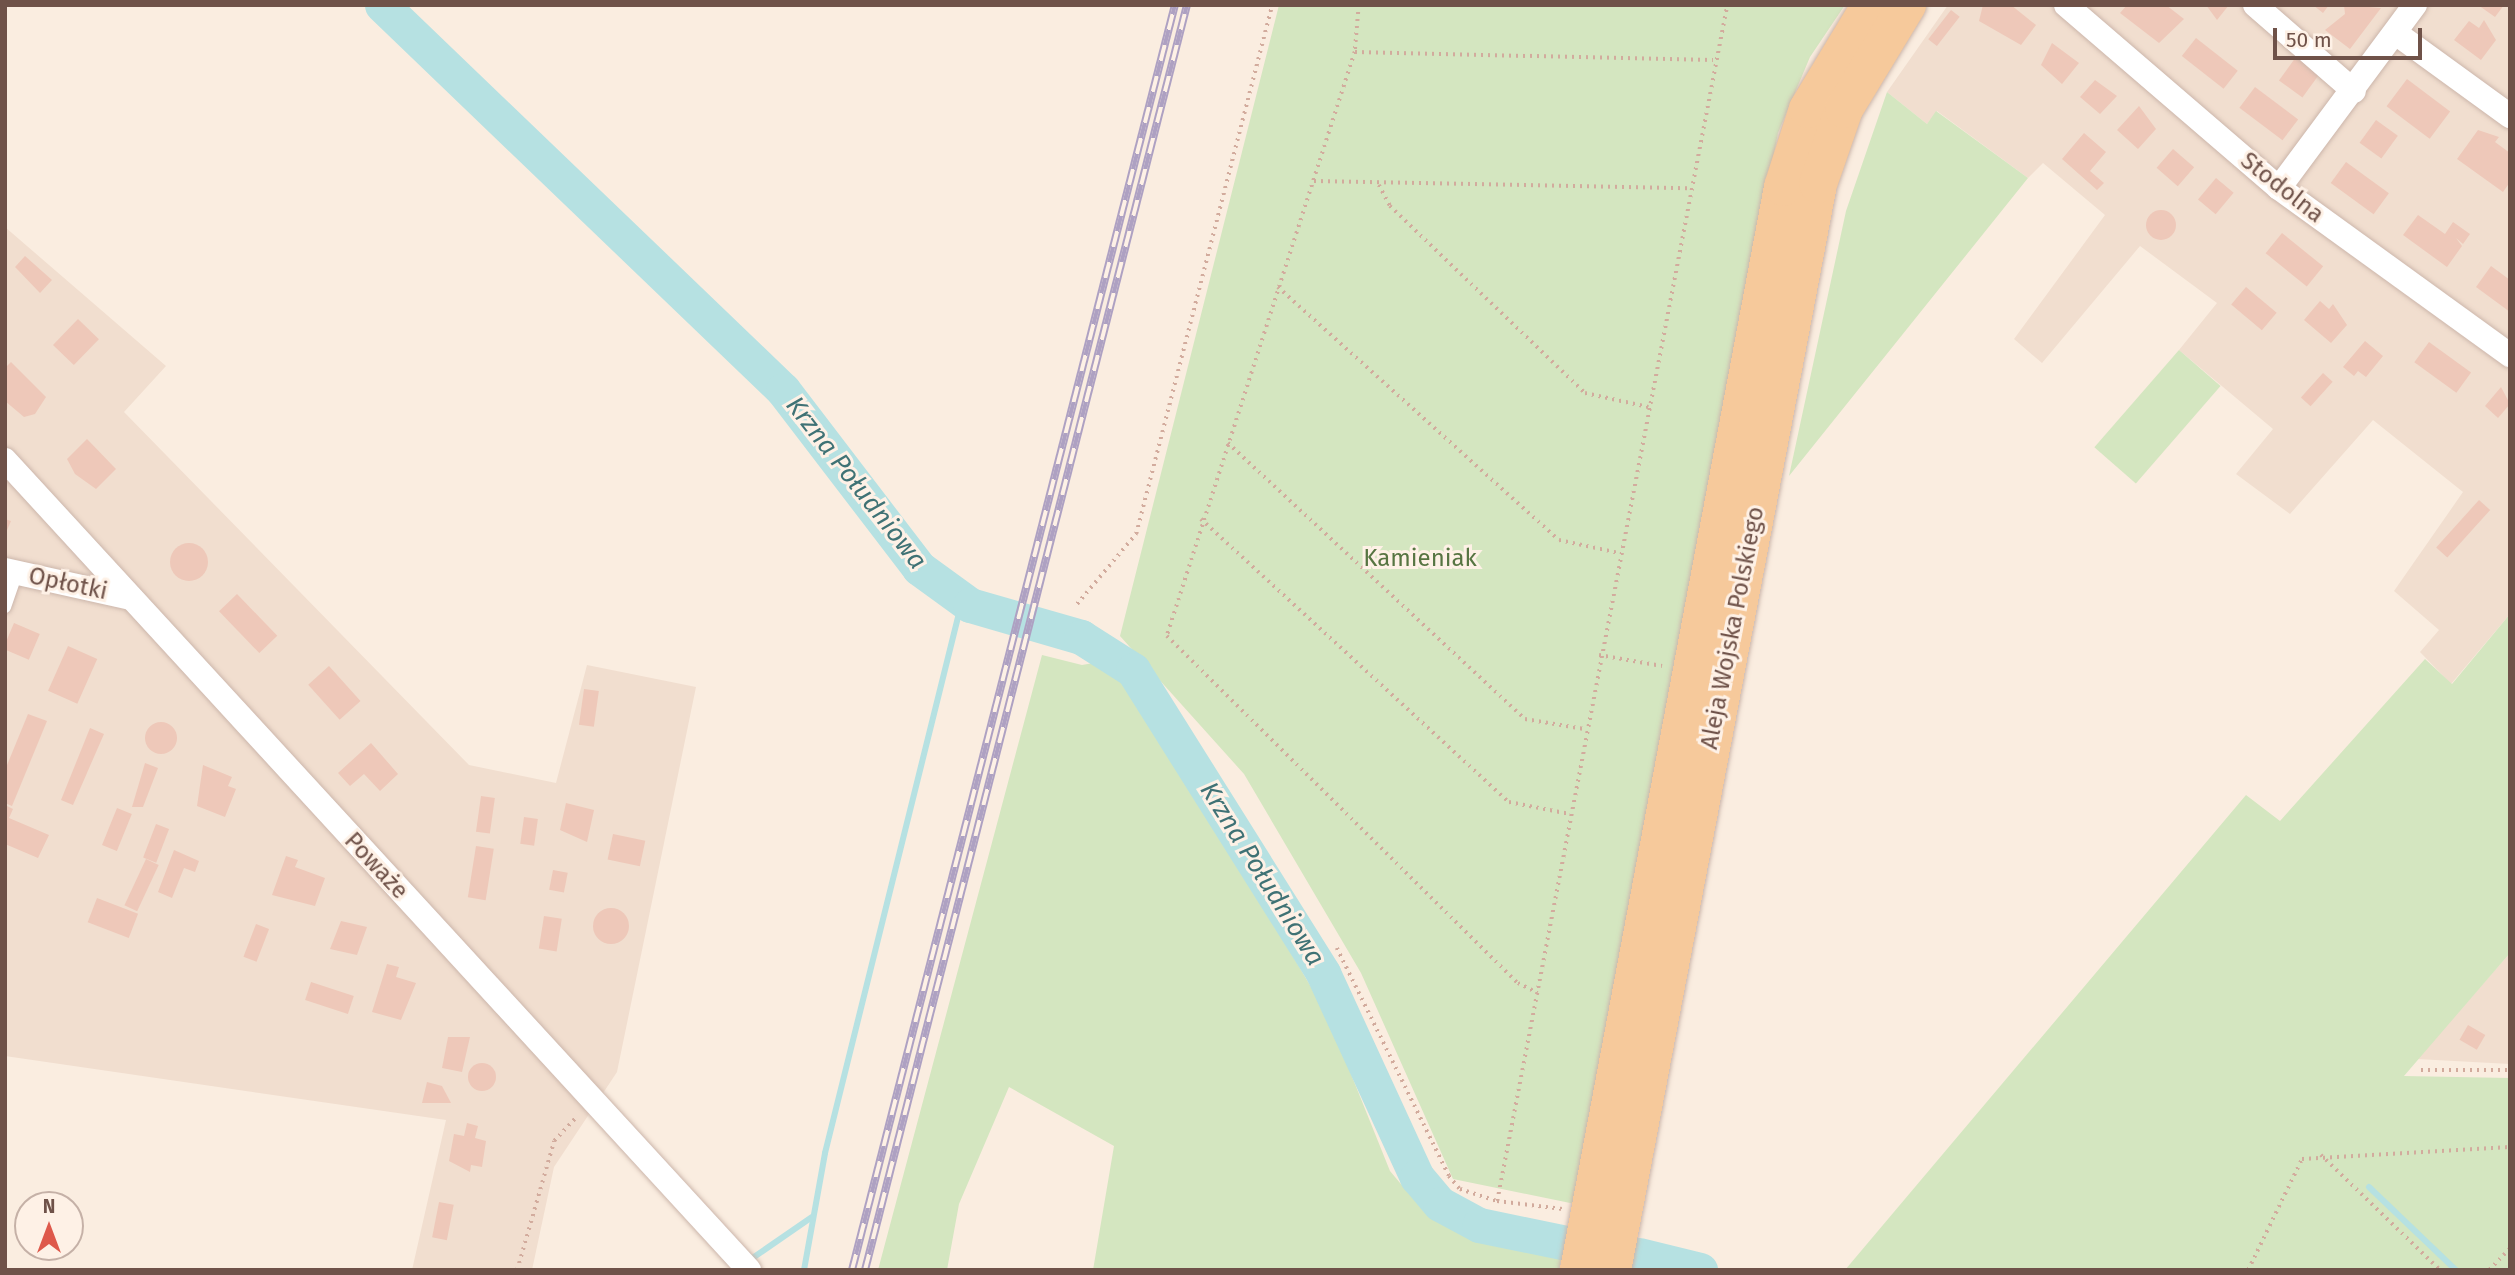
<!DOCTYPE html>
<meta charset="utf-8">
<style>
body{margin:0}
#map{position:relative;width:2515px;height:1275px;overflow:hidden;background:#faede0;font-family:"Fira Sans",sans-serif}
div>[style]{position:absolute}
[style*='--x']{left:calc(var(--x)*1px);top:calc(var(--y)*1px);width:calc(var(--w)*1px);rotate:calc(var(--a)*1deg)}
.residential>*{inset:0;background:#f1decf}
.green>*{inset:0;background:#d4e6c0;transform-origin:0 0}
.stream>*{height:6px;margin:-3px;padding:0 3px;transform-origin:3px;border-radius:3px;background:#b6e1e2}
.river>*{height:35px;margin:-17.5px;padding:0 17.5px;transform-origin:17.5px;border-radius:17.5px;background:#b6e1e2}
.building>*{inset:0;background:#eec8b9;transform-origin:0 0}
.round{border-radius:50%}
.path>*{height:3.5px;margin-top:-1.75px;transform-origin:0;background:repeating-linear-gradient(90deg,#d2ab9d 0 2px,transparent 0 7px)}
.roads{filter:drop-shadow(0 0 2px #ccb6ab) drop-shadow(0 0 2px #ccb6ab)}
.lane>*{height:12px;margin:-6px;padding:0 6px;transform-origin:6px;border-radius:6px;background:#fff}
.street>*{height:24px;margin:-12px;padding:0 12px;transform-origin:12px;border-radius:12px;background:#fff}
.primary>*{height:38px;margin:-19px;padding:0 19px;transform-origin:19px;border-radius:19px;background:#f6c99b}
.rail>*{height:8px;margin-top:-4px;transform-origin:0;background:repeating-linear-gradient(90deg,#fef1e6 0 16px,#aea1c2 0 32px);box-sizing:border-box;border-block:2px solid #aea1c2}
span{translate:-50% -50%;white-space:nowrap;text-align:center;line-height:1.15;-webkit-text-stroke:6px #fef1e6;paint-order:stroke}
.street-label{font-size:24px;color:#6f5249}
.park-label{font-size:24px;color:#577542}
.water-label{font-size:26px;color:#3f7275;font-style:italic}
.frame{position:absolute;inset:0;border:7px solid #6f5249;pointer-events:none}
.north{position:absolute;left:14px;top:1191px;width:70px;height:70px;box-sizing:border-box;background:#fef1e6;border:2px solid #c5b1a7;border-radius:50%;rotate:0deg;font-size:19px;font-weight:700;line-height:28px;text-align:center;color:#6f5249}
.north::after{content:'';display:block;margin:auto;width:24px;height:32px;background:#de594b;clip-path:polygon(50% 0,100% 100%,50% 72%,0 100%)}
.scale{position:absolute;left:2273px;top:28px;width:149px;height:32px;box-sizing:border-box;border:4px solid #6f5249;border-top:0;padding-left:9px;font-size:21px;line-height:24px;white-space:nowrap;color:#6f5249;-webkit-text-stroke:5px #fef1e6;paint-order:stroke}
</style>
<div id="map">
<div class="residential">
<i style="clip-path:polygon(1948px 5px,2510px 5px,2510px 614px,2451px 684px,2420px 652px,2439px 630px,2394px 591px,2463px 492px,2373px 420px,2290px 514px,2236px 474px,2273px 429px,2179px 350px,2217px 303px,2140px 246px,2042px 363px,2014px 339px,2105px 215px,2043px 163px,2028px 178px,1937px 111px,1927px 124px,1887px 92px)"></i>
<i style="clip-path:polygon(5px 227px,166px 366px,124px 412px,469px 765px,556px 783px,587px 665px,696px 687px,617px 1072px,554px 1167px,532px 1270px,412px 1270px,446px 1120px,5px 1056px)"></i>
<i style="clip-path:polygon(2510px 953px,2510px 1064px,2417px 1059px)"></i>
</div>
<div class="green">
<i style="clip-path:polygon(1279px 5px,1845px 5px,1810px 57px,1778px 133px,1575px 1204px,1453px 1179px,1361px 973px,1244px 774px,1120px 636px)"></i>
<i style="clip-path:polygon(1887px 92px,1927px 124px,1936px 111px,2028px 178px,1789px 476px,1846px 211px)"></i>
<i style="left:2179px;top:350px;width:55px;height:129px;rotate:41deg"></i>
<i style="clip-path:polygon(2510px 614px,2510px 953px,2404px 1076px,2510px 1078px,2510px 1270px,1845px 1270px,2246px 795px,2280px 821px,2425px 659px,2452px 684px)"></i>
<i style="clip-path:polygon(1042px 655px,1082px 665px,1105px 661px,1145px 708px,1326px 1012px,1390px 1171px,1426px 1214px,1467px 1237px,1562px 1254px,1559px 1270px,1093px 1270px,1114px 1146px,1009px 1087px,959px 1204px,947px 1270px,878px 1270px)"></i>
</div>
<div class="stream">
<i style="--x:2369;--y:1187;--w:120;--a:43.7"></i>
<i style="--x:754;--y:1257;--w:70;--a:-34.6"></i>
<i style="--x:804;--y:1270;--w:119;--a:-79.8"></i>
<i style="--x:825;--y:1153;--w:569;--a:-76.06"></i>
</div>
<div class="river">
<i style="--x:382;--y:5;--w:556;--a:43.83"></i>
<i style="--x:783;--y:390;--w:224;--a:52.6"></i>
<i style="--x:919;--y:568;--w:63;--a:36"></i>
<i style="--x:970;--y:605;--w:116;--a:16.1"></i>
<i style="--x:1081;--y:637;--w:62;--a:32.4"></i>
<i style="--x:1133;--y:670;--w:358;--a:57.9"></i>
<i style="--x:1323;--y:973;--w:225;--a:65.3"></i>
<i style="--x:1417;--y:1177;--w:35;--a:50"></i>
<i style="--x:1440;--y:1204;--w:44;--a:28.3"></i>
<i style="--x:1479;--y:1225;--w:85;--a:11.6"></i>
<i style="--x:1639;--y:1255;--w:63;--a:13.8"></i>
</div>
<div class="building">
<i style="clip-path:polygon(1983px 5px,2011px 5px,2036px 25px,2021px 45px,1979px 21px)"></i>
<i style="clip-path:polygon(2127px 5px,2166px 5px,2184px 19px,2159px 43px,2120px 13px)"></i>
<i style="clip-path:polygon(2206px 5px,2229px 5px,2217px 20px)"></i>
<i style="clip-path:polygon(2313px 5px,2329px 5px,2323px 13px)"></i>
<i style="clip-path:polygon(2344px 5px,2381px 8px,2350px 49px,2325px 30px,2345px 14px)"></i>
<i style="clip-path:polygon(2478px 5px,2504px 5px,2495px 17px)"></i>
<i style="left:1951px;top:10px;width:11px;height:37px;rotate:38deg"></i>
<i style="clip-path:polygon(2484px 20px,2496px 40px,2481px 60px,2454px 40px,2469px 21px,2479px 28px)"></i>
<i style="left:2196px;top:38px;width:53px;height:23px;rotate:38deg"></i>
<i style="clip-path:polygon(2052px 43px,2079px 63px,2062px 84px,2041px 65px)"></i>
<i style="left:2296px;top:57px;width:29px;height:29px;rotate:36deg"></i>
<i style="left:2407px;top:79px;width:54px;height:34px;rotate:37deg"></i>
<i style="clip-path:polygon(2095px 80px,2117px 96px,2100px 114px,2080px 97px)"></i>
<i style="left:2255px;top:87px;width:54px;height:26px;rotate:37deg"></i>
<i style="clip-path:polygon(2139px 106px,2156px 129px,2138px 149px,2117px 130px)"></i>
<i style="left:2376px;top:120px;width:27px;height:28px;rotate:36deg"></i>
<i style="clip-path:polygon(2478px 130px,2499px 137px,2495px 142px,2510px 153px,2510px 182px,2503px 192px,2457px 159px)"></i>
<i style="clip-path:polygon(2084px 133px,2106px 152px,2090px 171px,2104px 183px,2097px 190px,2062px 159px)"></i>
<i style="left:2173px;top:149px;width:28px;height:25px;rotate:41deg"></i>
<i style="left:2346px;top:162px;width:53px;height:26px;rotate:36deg"></i>
<i style="left:2216px;top:178px;width:23px;height:28px;rotate:40deg"></i>
<i class="round" style="left:2146px;top:210px;width:30px;height:30px"></i>
<i style="clip-path:polygon(2418px 215px,2445px 234px,2453px 222px,2470px 234px,2463px 244px,2456px 238px,2462px 246px,2447px 267px,2403px 235px)"></i>
<i style="left:2282px;top:233px;width:53px;height:26px;rotate:39deg"></i>
<i style="clip-path:polygon(25px 256px,52px 280px,40px 293px,15px 267px)"></i>
<i style="clip-path:polygon(2491px 266px,2510px 280px,2510px 312px,2476px 287px)"></i>
<i style="left:2246px;top:287px;width:40px;height:23px;rotate:40deg"></i>
<i style="clip-path:polygon(2320px 301px,2329px 309px,2333px 304px,2347px 325px,2331px 343px,2304px 320px)"></i>
<i style="left:78px;top:319px;width:29px;height:36px;rotate:44deg"></i>
<i style="clip-path:polygon(2365px 341px,2383px 356px,2366px 377px,2358px 371px,2354px 376px,2343px 367px)"></i>
<i style="left:2429px;top:342px;width:52px;height:25px;rotate:36deg"></i>
<i style="clip-path:polygon(11px 362px,46px 397px,35px 414px,24px 417px,5px 401px,5px 368px)"></i>
<i style="left:2323px;top:373px;width:13px;height:33px;rotate:42deg"></i>
<i style="clip-path:polygon(2501px 387px,2510px 404px,2498px 418px,2485px 406px)"></i>
<i style="clip-path:polygon(87px 439px,116px 469px,96px 489px,75px 474px,67px 459px)"></i>
<i style="left:2479px;top:500px;width:15px;height:64px;rotate:42deg"></i>
<i style="clip-path:polygon(5px 519px,11px 521px,5px 535px)"></i>
<i class="round" style="left:170px;top:543px;width:38px;height:38px"></i>
<i style="left:237px;top:594px;width:58px;height:25px;rotate:46deg"></i>
<i style="left:14px;top:623px;width:28px;height:28px;rotate:23deg"></i>
<i style="left:68px;top:646px;width:32px;height:49px;rotate:24deg"></i>
<i style="left:329px;top:666px;width:47px;height:28px;rotate:48deg"></i>
<i style="left:584px;top:689px;width:15px;height:36px;rotate:8deg"></i>
<i style="clip-path:polygon(28px 714px,47px 721px,12px 806px,5px 803px,5px 770px)"></i>
<i class="round" style="left:145px;top:722px;width:32px;height:32px"></i>
<i style="clip-path:polygon(90px 728px,104px 734px,73px 805px,61px 800px)"></i>
<i style="clip-path:polygon(371px 743px,398px 774px,380px 791px,364px 774px,350px 786px,338px 773px)"></i>
<i style="clip-path:polygon(145px 763px,158px 768px,143px 807px,132px 807px)"></i>
<i style="clip-path:polygon(203px 765px,232px 777px,228px 786px,236px 789px,225px 817px,197px 806px)"></i>
<i style="left:481px;top:796px;width:14px;height:36px;rotate:8deg"></i>
<i style="clip-path:polygon(566px 803px,594px 810px,587px 842px,560px 830px)"></i>
<i style="clip-path:polygon(5px 805px,13px 809px,9px 818px,49px 835px,38px 858px,5px 844px)"></i>
<i style="left:117px;top:808px;width:16px;height:40px;rotate:22deg"></i>
<i style="left:524px;top:817px;width:14px;height:27px;rotate:8deg"></i>
<i style="left:156px;top:824px;width:14px;height:36px;rotate:21deg"></i>
<i style="left:613px;top:834px;width:33px;height:26px;rotate:12deg"></i>
<i style="left:476px;top:846px;width:18px;height:52px;rotate:9deg"></i>
<i style="clip-path:polygon(174px 850px,199px 861px,195px 872px,184px 868px,172px 898px,158px 892px)"></i>
<i style="clip-path:polygon(286px 856px,298px 860px,295px 867px,325px 878px,315px 906px,272px 895px)"></i>
<i style="left:146px;top:859px;width:14px;height:51px;rotate:25deg"></i>
<i style="left:553px;top:870px;width:15px;height:20px;rotate:11deg"></i>
<i style="left:97px;top:898px;width:44px;height:26px;rotate:21deg"></i>
<i class="round" style="left:593px;top:908px;width:36px;height:36px"></i>
<i style="left:544px;top:916px;width:18px;height:33px;rotate:9deg"></i>
<i style="clip-path:polygon(341px 921px,367px 927px,357px 955px,330px 949px)"></i>
<i style="left:256px;top:924px;width:14px;height:35px;rotate:21deg"></i>
<i style="clip-path:polygon(387px 964px,399px 967px,396px 977px,416px 983px,401px 1020px,372px 1012px)"></i>
<i style="left:311px;top:982px;width:45px;height:19px;rotate:18deg"></i>
<i style="left:2468px;top:1025px;width:20px;height:17px;rotate:30deg"></i>
<i style="clip-path:polygon(448px 1037px,470px 1037px,462px 1072px,442px 1068px)"></i>
<i class="round" style="left:468px;top:1063px;width:28px;height:28px"></i>
<i style="clip-path:polygon(427px 1082px,442px 1086px,451px 1103px,422px 1103px)"></i>
<i style="clip-path:polygon(467px 1123px,478px 1126px,475px 1138px,486px 1141px,482px 1167px,471px 1165px,470px 1172px,449px 1161px,454px 1134px,464px 1136px)"></i>
<i style="left:439px;top:1202px;width:15px;height:36px;rotate:11deg"></i>
</div>
<div class="path">
<i style="--x:1359;--y:5;--w:47;--a:94.9"></i>
<i style="--x:1355;--y:52;--w:614;--a:107.84"></i>
<i style="--x:1167;--y:636;--w:494;--a:44.7"></i>
<i style="--x:1518;--y:983;--w:22;--a:27"></i>
<i style="--x:1355;--y:52;--w:358;--a:1.3"></i>
<i style="--x:1314;--y:181;--w:374;--a:1.1"></i>
<i style="--x:1379;--y:185;--w:24;--a:62"></i>
<i style="--x:1390;--y:206;--w:270;--a:43.8"></i>
<i style="--x:1585;--y:393;--w:65;--a:12.5"></i>
<i style="--x:1278;--y:287;--w:378;--a:42"></i>
<i style="--x:1559;--y:540;--w:61;--a:12.2"></i>
<i style="--x:1228;--y:443;--w:405;--a:42.9"></i>
<i style="--x:1525;--y:719;--w:60;--a:9.6"></i>
<i style="--x:1201;--y:519;--w:418;--a:42.6"></i>
<i style="--x:1509;--y:802;--w:62;--a:11.1"></i>
<i style="--x:1077;--y:604;--w:92;--a:-49.9"></i>
<i style="--x:1136;--y:534;--w:546;--a:-75.58"></i>
<i style="--x:1599;--y:655;--w:64;--a:9.9"></i>
<i style="--x:1337;--y:948;--w:254;--a:63.8"></i>
<i style="--x:1449;--y:1176;--w:17;--a:50"></i>
<i style="--x:1460;--y:1189;--w:39;--a:18"></i>
<i style="--x:1497;--y:1201;--w:66;--a:6.9"></i>
<i style="--x:2421;--y:1070;--w:89;--a:0"></i>
<i style="--x:2321;--y:1155;--w:165;--a:44"></i>
<i style="--x:1497;--y:1201;--w:1218;--a:-79.11"></i>
<i style="--x:517;--y:1270;--w:134;--a:-74"></i>
<i style="--x:554;--y:1141;--w:34;--a:-47"></i>
<i style="--x:2248;--y:1270;--w:123;--a:-64.1"></i>
<i style="--x:2302;--y:1159;--w:208;--a:-3.3"></i>
<i style="--x:2489;--y:1270;--w:30;--a:-46"></i>
</div>
<div class="roads">
<div class="lane">
<i style="--x:5;--y:607;--w:36;--a:-71"></i>
</div>
<div class="street">
<i style="--x:2066;--y:5;--w:281;--a:40.7"></i>
<i style="--x:2279;--y:188;--w:285;--a:35.9"></i>
<i style="--x:2255;--y:5;--w:131;--a:41"></i>
<i style="--x:2397;--y:34;--w:140;--a:36"></i>
<i style="--x:2279;--y:188;--w:228;--a:-53.4"></i>
<i style="--x:5;--y:460;--w:1100;--a:47.43"></i>
<i style="--x:5;--y:570;--w:129;--a:12.5"></i>
</div>
<div class="primary">
<i style="--x:1579;--y:1270;--w:1102;--a:-79.33"></i>
<i style="--x:1783;--y:187;--w:82;--a:-72.2"></i>
<i style="--x:1808;--y:109;--w:122;--a:-58.8"></i>
<i style="--x:1612;--y:1270;--w:1105;--a:-79.26"></i>
<i style="--x:1818;--y:184;--w:79;--a:-70.9"></i>
<i style="--x:1844;--y:109;--w:122;--a:-58.8"></i>
</div>
</div>
<div class="rail">
<i style="--x:852;--y:1270;--w:1306;--a:-75.68"></i>
<i style="--x:865;--y:1270;--w:1305;--a:-75.72"></i>
</div>
<div class="street-label">
<span style="left:2282px;top:188px;rotate:38deg">Stodolna</span>
<span style="left:68px;top:584px;rotate:12deg">Opłotki</span>
<span style="left:1733px;top:628px;rotate:-79deg">Aleja Wojska Polskiego</span>
<span style="left:376px;top:866px;rotate:47deg">Poważe</span>
</div>
<div class="park-label">
<span style="left:1420px;top:559px">Kamieniak</span>
</div>
<div class="water-label">
<span style="left:856px;top:483px;rotate:52deg">Krzna Południowa</span>
<span style="left:1262px;top:874px;rotate:58deg">Krzna Południowa</span>
</div>
<div class="frame"></div>
<div class="north">N</div>
<div class="scale">50 m</div>
</div>
